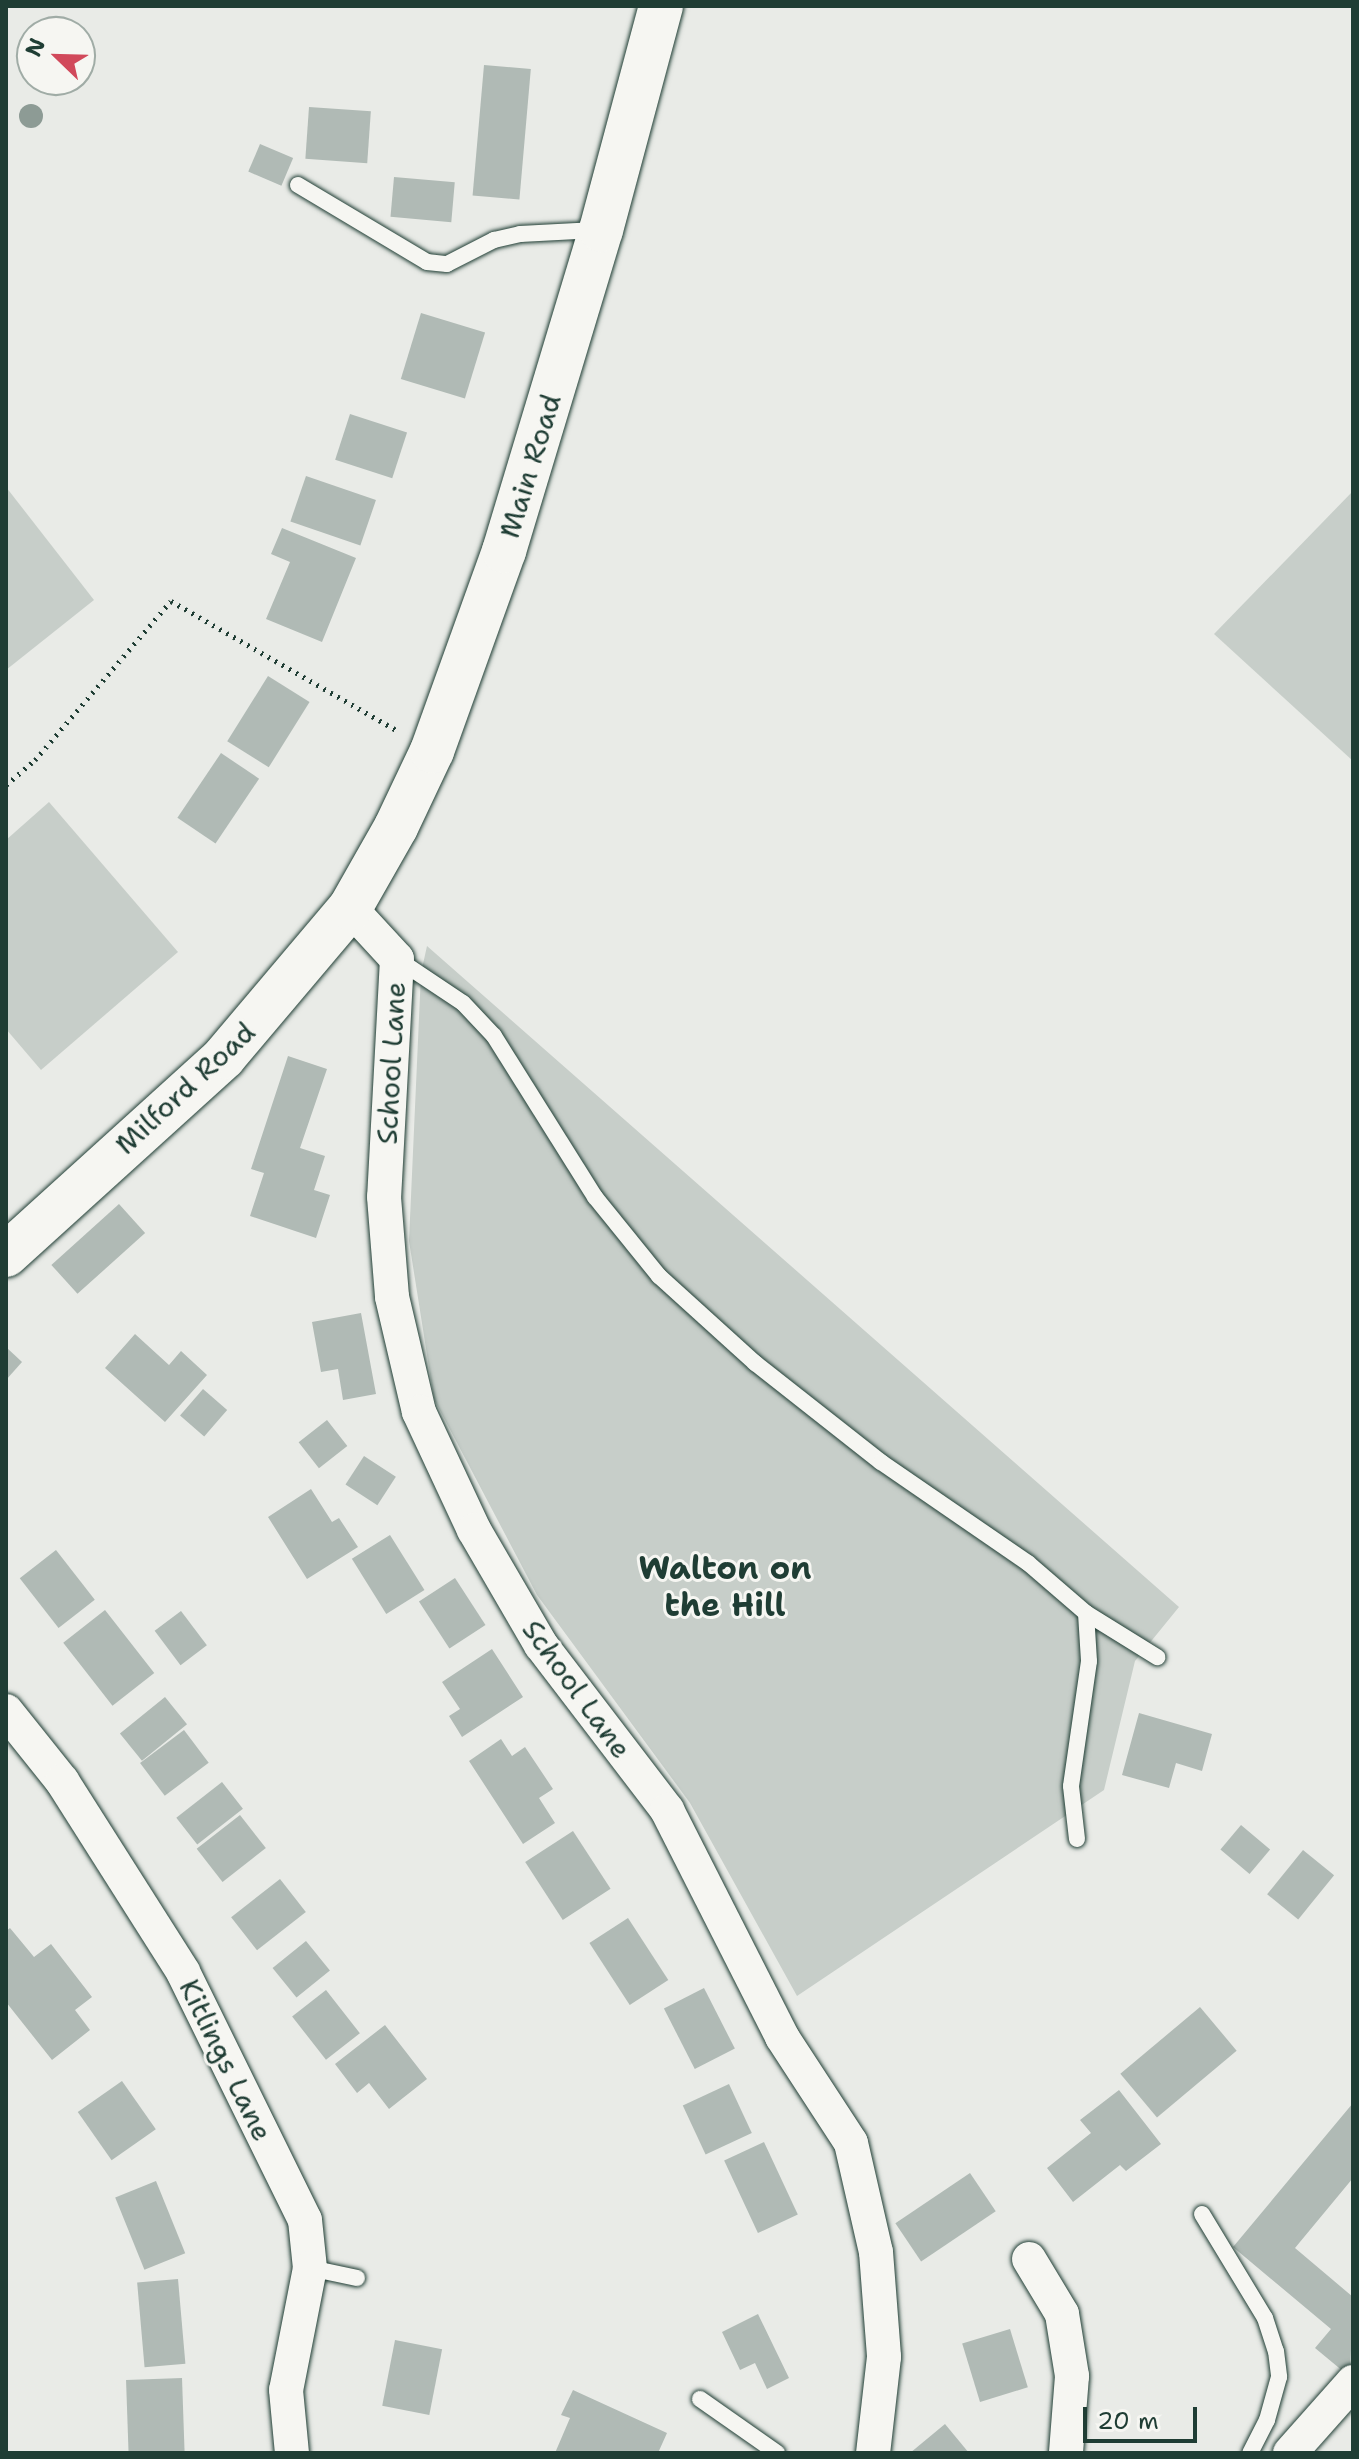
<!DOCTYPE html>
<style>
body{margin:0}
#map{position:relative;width:1359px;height:2459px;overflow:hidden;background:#e9ebe7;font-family:"Shantell Sans",sans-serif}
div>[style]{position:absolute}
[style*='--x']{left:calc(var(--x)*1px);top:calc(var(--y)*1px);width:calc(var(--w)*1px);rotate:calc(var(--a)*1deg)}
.green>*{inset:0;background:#c7cec9}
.building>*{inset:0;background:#b0bab5;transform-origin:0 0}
.path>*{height:5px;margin-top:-2.5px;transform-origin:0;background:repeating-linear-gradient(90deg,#1f3d34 0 2px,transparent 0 8px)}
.roads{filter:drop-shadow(0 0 2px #1f3d34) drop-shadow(0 0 2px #1f3d34)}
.service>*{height:16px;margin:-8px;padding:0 8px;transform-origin:8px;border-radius:8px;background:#f6f6f2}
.minor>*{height:34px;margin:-17px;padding:0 17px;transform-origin:17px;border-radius:17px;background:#f6f6f2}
.trunk>*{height:44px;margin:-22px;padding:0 22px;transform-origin:22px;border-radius:22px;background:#f6f6f2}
.trees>*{width:24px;height:24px;margin:-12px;border-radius:50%;background:#8d9b95}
span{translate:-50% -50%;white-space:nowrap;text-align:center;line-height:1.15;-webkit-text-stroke:6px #f6f6f2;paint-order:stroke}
.street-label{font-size:28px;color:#1f3d34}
.quarter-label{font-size:32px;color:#1f3d34;font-weight:700}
.frame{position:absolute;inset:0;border:8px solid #1f3d34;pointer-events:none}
.north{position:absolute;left:16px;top:16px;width:80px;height:80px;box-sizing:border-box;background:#f6f6f2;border:2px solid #a0aca6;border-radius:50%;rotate:293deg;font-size:22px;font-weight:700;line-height:32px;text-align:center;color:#1f3d34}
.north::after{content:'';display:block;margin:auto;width:28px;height:36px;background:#d1495b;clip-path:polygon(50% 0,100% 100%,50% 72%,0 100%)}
.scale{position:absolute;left:1083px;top:2407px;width:114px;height:36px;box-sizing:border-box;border:4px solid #1f3d34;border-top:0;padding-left:10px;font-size:24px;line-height:28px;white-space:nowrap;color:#1f3d34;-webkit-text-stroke:6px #f6f6f2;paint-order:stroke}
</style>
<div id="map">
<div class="green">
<i style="clip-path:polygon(6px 487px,94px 600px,6px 670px)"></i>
<i style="clip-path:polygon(1353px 491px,1353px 761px,1214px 634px)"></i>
<i style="clip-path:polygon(49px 802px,178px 952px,41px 1070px,6px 1029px,6px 840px)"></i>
<i style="clip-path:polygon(427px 946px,1179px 1607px,1135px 1661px,1104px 1790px,797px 1996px,690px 1803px,537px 1595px,434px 1399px,409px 1241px,421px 973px)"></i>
</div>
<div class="building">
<i style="left:484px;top:65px;width:47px;height:131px;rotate:5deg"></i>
<i style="left:309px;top:107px;width:62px;height:52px;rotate:4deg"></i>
<i style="left:260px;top:144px;width:36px;height:30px;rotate:23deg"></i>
<i style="left:394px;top:177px;width:61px;height:40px;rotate:5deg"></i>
<i style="left:421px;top:313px;width:67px;height:69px;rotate:17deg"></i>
<i style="left:350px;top:414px;width:60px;height:48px;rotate:18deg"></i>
<i style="left:306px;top:476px;width:74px;height:48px;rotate:19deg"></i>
<i style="clip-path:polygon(282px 528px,356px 558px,322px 642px,266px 619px,290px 562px,271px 554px)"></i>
<i style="left:268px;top:676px;width:49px;height:77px;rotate:32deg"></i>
<i style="left:221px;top:753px;width:46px;height:78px;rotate:34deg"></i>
<i style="clip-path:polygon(288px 1056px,327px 1069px,300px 1148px,325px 1156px,314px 1190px,330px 1195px,316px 1238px,250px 1216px,264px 1173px,251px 1169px)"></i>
<i style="left:119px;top:1204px;width:39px;height:91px;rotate:48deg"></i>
<i style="clip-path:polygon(361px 1313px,376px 1394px,343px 1400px,338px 1369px,321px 1372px,312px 1322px)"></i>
<i style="clip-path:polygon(135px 1334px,169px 1365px,181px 1351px,207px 1375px,165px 1422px,105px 1368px)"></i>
<i style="clip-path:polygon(6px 1347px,22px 1362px,6px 1380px)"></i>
<i style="left:203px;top:1389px;width:32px;height:35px;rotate:41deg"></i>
<i style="left:327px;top:1420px;width:33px;height:36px;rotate:52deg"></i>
<i style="left:364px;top:1456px;width:38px;height:34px;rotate:33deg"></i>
<i style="clip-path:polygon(311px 1489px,332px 1522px,339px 1518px,358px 1547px,307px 1579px,268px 1517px)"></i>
<i style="left:390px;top:1535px;width:65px;height:45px;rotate:58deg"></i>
<i style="left:56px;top:1550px;width:63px;height:46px;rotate:52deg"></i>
<i style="left:455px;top:1578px;width:56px;height:43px;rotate:57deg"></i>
<i style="left:105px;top:1610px;width:80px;height:53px;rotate:52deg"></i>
<i style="left:181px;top:1611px;width:43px;height:33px;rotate:53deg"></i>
<i style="clip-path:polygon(492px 1649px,523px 1697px,462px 1737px,449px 1716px,460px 1709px,442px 1682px)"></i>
<i style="left:165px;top:1697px;width:35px;height:58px;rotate:51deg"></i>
<i style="clip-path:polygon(1139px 1713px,1212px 1734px,1202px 1771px,1176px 1763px,1169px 1788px,1122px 1775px)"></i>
<i style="left:184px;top:1730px;width:41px;height:55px;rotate:53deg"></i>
<i style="clip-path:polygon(501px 1739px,512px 1756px,525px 1747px,553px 1789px,539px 1798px,555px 1823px,523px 1844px,469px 1761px)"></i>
<i style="left:222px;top:1782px;width:34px;height:58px;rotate:52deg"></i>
<i style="left:240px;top:1815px;width:42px;height:55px;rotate:52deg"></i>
<i style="left:1241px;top:1825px;width:38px;height:32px;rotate:40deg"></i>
<i style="left:573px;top:1831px;width:69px;height:57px;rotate:57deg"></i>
<i style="left:1303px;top:1850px;width:40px;height:57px;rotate:39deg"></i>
<i style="left:280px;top:1879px;width:42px;height:62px;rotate:52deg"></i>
<i style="left:628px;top:1918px;width:74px;height:46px;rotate:57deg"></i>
<i style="clip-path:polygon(10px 1928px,34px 1957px,51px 1944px,92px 1997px,75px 2010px,90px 2030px,52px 2060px,6px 2002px,6px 1931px)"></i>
<i style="left:306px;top:1941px;width:38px;height:43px;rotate:51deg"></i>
<i style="left:704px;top:1988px;width:68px;height:45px;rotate:63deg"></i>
<i style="left:326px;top:1990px;width:55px;height:43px;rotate:52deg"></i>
<i style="left:1200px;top:2007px;width:57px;height:104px;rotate:50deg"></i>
<i style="clip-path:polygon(385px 2025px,427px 2079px,389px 2109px,369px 2083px,357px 2093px,335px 2064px)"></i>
<i style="left:122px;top:2081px;width:59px;height:54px;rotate:55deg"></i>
<i style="left:729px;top:2084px;width:54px;height:51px;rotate:65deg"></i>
<i style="clip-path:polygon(1119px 2090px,1161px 2144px,1126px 2171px,1120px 2165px,1073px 2202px,1047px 2168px,1091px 2133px,1080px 2120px)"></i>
<i style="clip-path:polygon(1353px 2103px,1353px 2178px,1295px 2248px,1353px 2297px,1350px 2377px,1315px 2348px,1331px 2329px,1233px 2247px)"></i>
<i style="left:764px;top:2142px;width:80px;height:44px;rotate:65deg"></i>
<i style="left:970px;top:2173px;width:46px;height:90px;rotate:56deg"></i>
<i style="left:156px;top:2181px;width:78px;height:44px;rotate:68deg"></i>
<i style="left:178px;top:2279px;width:85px;height:41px;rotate:85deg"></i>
<i style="clip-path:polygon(758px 2314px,789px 2378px,767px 2389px,755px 2363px,740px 2370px,722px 2332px)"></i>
<i style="left:1010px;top:2329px;width:61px;height:50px;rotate:73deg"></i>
<i style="left:395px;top:2340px;width:48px;height:67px;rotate:11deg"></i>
<i style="left:182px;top:2378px;width:75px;height:56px;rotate:88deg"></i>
<i style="clip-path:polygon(573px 2390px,667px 2433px,658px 2453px,555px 2453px,570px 2418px,561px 2415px)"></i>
<i style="clip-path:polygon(945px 2424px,969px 2453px,910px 2453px)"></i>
</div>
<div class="path">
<i style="--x:6;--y:785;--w:38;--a:-41"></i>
<i style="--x:35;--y:760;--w:209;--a:-49.5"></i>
<i style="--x:171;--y:601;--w:259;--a:29.8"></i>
</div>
<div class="roads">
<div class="service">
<i style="--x:298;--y:185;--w:150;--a:30.8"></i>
<i style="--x:427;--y:262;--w:20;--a:6"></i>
<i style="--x:447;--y:264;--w:53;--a:-27.1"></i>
<i style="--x:494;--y:240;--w:27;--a:-13"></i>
<i style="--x:520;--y:234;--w:76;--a:-3"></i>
<i style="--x:397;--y:959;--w:79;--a:33.7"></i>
<i style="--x:463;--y:1003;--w:45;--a:46.8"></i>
<i style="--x:494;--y:1036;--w:190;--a:57.9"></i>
<i style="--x:595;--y:1197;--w:102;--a:51"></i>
<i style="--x:659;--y:1276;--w:130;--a:42.2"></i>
<i style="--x:755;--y:1363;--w:160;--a:38.2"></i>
<i style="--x:881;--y:1462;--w:178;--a:34.5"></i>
<i style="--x:1028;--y:1563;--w:77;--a:40.8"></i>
<i style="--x:1086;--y:1613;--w:84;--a:31.8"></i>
<i style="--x:1077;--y:1839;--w:53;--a:-96.5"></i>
<i style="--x:1071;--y:1786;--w:126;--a:-81.8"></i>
<i style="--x:1089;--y:1661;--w:48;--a:-93.6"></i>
<i style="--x:1202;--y:2214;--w:122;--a:58.8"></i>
<i style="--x:1265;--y:2318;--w:35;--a:72"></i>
<i style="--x:1276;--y:2351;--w:26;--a:83"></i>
<i style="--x:1279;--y:2377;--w:45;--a:105.6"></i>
<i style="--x:1267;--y:2420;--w:37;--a:117"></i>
<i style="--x:310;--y:2268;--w:48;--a:12"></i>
<i style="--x:700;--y:2399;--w:94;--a:35"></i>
</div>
<div class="minor">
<i style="--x:350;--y:908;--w:69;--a:47.3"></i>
<i style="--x:397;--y:959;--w:238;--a:93.1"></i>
<i style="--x:384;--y:1197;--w:100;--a:85.4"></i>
<i style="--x:392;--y:1297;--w:118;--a:76.8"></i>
<i style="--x:419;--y:1412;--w:130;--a:65"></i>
<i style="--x:474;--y:1530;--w:133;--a:59.8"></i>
<i style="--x:541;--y:1645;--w:208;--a:52.6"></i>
<i style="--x:667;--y:1810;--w:254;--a:63.1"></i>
<i style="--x:782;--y:2037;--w:126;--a:56.9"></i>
<i style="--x:851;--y:2143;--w:112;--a:77.1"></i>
<i style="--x:876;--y:2252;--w:105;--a:85.6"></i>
<i style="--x:884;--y:2357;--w:97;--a:96.5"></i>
<i style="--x:6;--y:1711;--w:90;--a:51.3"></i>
<i style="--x:62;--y:1781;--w:226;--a:57.6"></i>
<i style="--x:183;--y:1972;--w:276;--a:63.8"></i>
<i style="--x:305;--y:2220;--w:48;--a:84.1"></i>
<i style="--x:310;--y:2268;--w:124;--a:101.1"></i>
<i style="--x:286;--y:2390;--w:63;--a:84.6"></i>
<i style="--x:1029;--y:2259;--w:64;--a:59"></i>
<i style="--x:1062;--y:2314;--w:63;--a:80.8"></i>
<i style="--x:1072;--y:2376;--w:77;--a:94.5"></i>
<i style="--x:1290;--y:2453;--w:95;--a:-48.4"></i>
</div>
<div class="trunk">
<i style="--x:6;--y:1255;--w:294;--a:-42.2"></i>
<i style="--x:224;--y:1057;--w:195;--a:-49.8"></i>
<i style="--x:350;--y:908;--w:93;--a:-60.4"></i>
<i style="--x:396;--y:827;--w:84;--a:-64.7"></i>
<i style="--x:432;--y:751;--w:213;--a:-70.2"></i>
<i style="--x:504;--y:551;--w:335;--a:-73.2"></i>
<i style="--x:601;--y:230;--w:232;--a:-75"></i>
</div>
</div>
<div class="trees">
<i style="left:31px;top:116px"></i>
</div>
<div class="street-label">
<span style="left:530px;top:466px;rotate:-73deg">Main Road</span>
<span style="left:391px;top:1063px;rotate:-87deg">School Lane</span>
<span style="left:185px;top:1088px;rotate:-43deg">Milford Road</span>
<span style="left:577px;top:1689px;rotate:54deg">School Lane</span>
<span style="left:226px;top:2060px;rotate:64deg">Kitlings Lane</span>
</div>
<div class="quarter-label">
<span style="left:725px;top:1587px">Walton on<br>the Hill</span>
</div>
<div class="frame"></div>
<div class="north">N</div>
<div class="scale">20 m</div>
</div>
